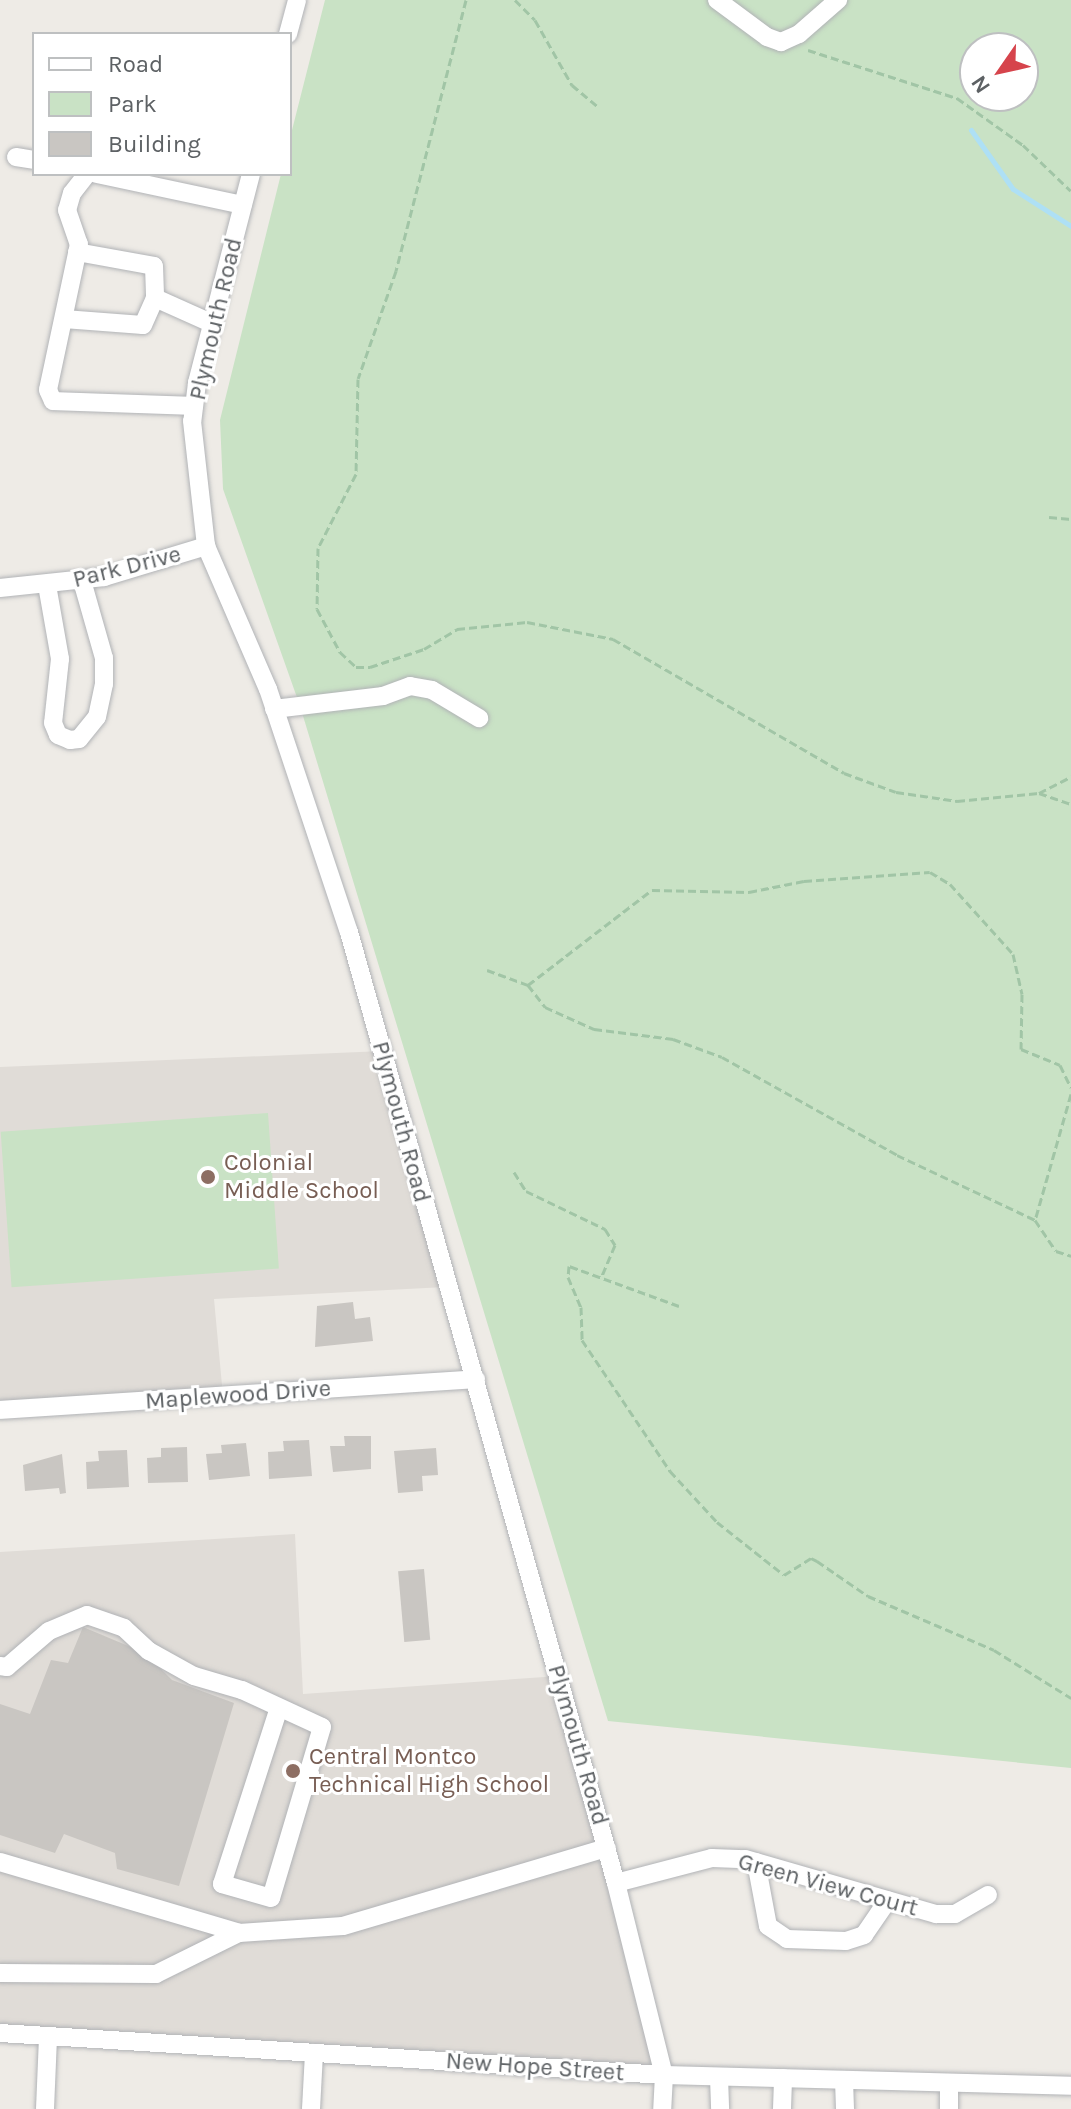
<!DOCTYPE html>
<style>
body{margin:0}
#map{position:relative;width:1071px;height:2109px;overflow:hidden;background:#eeebe6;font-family:Karla,sans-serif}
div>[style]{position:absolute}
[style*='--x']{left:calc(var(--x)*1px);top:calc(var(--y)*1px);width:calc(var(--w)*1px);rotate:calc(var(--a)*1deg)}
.education>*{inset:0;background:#e0dcd7}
.green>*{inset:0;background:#c9e2c5;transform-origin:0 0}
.stream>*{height:5px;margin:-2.5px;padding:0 2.5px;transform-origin:2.5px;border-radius:2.5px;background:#aee0f5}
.building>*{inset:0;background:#c9c6c2;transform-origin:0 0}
.path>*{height:3px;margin-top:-1.5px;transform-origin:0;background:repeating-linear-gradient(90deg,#a1c5a6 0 8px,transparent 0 12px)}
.roads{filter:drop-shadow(0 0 2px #b1b3b6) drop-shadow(0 0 2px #b1b3b6)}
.minor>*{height:18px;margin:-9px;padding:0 9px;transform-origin:9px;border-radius:9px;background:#fff}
.dots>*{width:22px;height:22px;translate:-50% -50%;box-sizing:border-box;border:4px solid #fff;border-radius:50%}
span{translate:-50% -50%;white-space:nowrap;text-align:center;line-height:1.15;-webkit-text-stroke:6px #fff;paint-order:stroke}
.street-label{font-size:24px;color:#5d6164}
.education-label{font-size:24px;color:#785e54}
.left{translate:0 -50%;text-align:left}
.legend{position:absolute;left:32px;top:32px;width:260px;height:144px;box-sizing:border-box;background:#fff;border:2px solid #bec0c1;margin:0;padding:10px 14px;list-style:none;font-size:24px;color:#5d6164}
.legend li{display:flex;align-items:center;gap:16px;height:40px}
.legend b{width:40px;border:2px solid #bec0c1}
.north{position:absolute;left:959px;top:32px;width:80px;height:80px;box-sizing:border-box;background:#fff;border:2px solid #bec0c1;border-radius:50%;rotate:236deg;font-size:22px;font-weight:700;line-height:32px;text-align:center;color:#5d6164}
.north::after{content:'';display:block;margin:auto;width:28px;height:36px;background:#d6444c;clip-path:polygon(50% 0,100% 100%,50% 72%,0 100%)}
</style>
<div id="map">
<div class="education">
<i style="clip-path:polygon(383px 1051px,445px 1287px,214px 1299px,223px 1396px,0 1410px,0 1067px)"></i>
<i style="clip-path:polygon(295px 1534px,303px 1694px,559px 1676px,664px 2075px,0 2033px,0 1552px)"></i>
</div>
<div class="green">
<i style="clip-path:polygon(evenodd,325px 0,1071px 0,1071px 1768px,608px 1721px,300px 706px,223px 489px,220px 420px,281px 174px,290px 174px,290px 138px,325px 0,975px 48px,1023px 48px,1023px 96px,975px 96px,975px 48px)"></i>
<i style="left:268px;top:1113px;width:156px;height:268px;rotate:86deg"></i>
</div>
<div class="stream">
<i style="--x:971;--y:130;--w:72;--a:54.6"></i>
<i style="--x:1013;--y:189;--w:69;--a:32.5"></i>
</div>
<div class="building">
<i style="clip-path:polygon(353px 1302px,355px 1319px,370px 1317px,373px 1341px,315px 1347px,317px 1306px)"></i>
<i style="clip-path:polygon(344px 1436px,371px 1436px,371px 1469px,333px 1472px,330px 1446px,345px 1446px)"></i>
<i style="clip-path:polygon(309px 1440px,312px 1476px,269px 1479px,268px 1452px,284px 1451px,283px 1441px)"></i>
<i style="clip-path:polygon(246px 1443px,250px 1476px,209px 1480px,206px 1454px,222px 1453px,221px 1445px)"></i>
<i style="clip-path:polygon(187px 1447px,188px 1482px,148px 1483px,147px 1458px,161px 1457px,161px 1448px)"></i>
<i style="clip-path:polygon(436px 1448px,438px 1475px,422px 1476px,423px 1491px,398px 1493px,394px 1451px)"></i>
<i style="clip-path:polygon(127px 1450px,129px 1487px,87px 1489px,86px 1462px,99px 1461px,98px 1451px)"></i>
<i style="clip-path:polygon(62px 1454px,66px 1493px,60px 1494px,59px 1488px,25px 1491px,23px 1465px)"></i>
<i style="left:424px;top:1569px;width:71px;height:26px;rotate:85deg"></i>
<i style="clip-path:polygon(83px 1627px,145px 1653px,172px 1680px,234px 1703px,179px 1886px,117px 1869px,115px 1853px,64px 1834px,55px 1853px,0 1835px,0 1704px,30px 1714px,51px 1660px,68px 1663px)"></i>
</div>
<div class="path">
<i style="--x:466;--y:0;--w:280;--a:104.5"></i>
<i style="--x:396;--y:271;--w:114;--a:109.4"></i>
<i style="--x:358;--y:379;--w:95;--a:91.2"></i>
<i style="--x:356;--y:474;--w:83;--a:117.2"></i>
<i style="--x:318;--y:548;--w:61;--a:90.9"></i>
<i style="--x:317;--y:609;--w:49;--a:61.9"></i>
<i style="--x:340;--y:652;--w:22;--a:43"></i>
<i style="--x:356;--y:667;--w:14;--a:0"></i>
<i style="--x:370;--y:667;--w:57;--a:-18.4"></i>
<i style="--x:424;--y:649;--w:39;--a:-31"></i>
<i style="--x:457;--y:629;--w:70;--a:-5.7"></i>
<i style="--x:527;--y:622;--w:88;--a:11.2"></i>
<i style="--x:613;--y:639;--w:267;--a:30.1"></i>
<i style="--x:844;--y:773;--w:55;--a:20.1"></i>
<i style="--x:896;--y:792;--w:62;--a:8.4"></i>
<i style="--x:957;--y:801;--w:82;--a:-5.6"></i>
<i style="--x:1039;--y:793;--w:36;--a:-27"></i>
<i style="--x:515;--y:0;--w:28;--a:45"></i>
<i style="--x:535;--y:20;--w:75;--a:60.4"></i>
<i style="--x:572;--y:85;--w:33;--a:40"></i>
<i style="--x:808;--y:50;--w:157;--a:17.9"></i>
<i style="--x:957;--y:98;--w:81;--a:35.5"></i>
<i style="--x:1023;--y:145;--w:66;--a:43.8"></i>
<i style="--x:1049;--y:517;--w:22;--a:5"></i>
<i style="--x:1039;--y:793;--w:34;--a:19"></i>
<i style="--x:487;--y:970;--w:44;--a:20.1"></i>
<i style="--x:528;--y:985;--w:28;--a:52"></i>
<i style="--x:545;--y:1007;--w:54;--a:24.2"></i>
<i style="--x:594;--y:1029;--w:80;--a:7.2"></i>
<i style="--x:673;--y:1039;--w:52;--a:20.2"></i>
<i style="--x:722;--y:1057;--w:201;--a:29.2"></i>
<i style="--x:897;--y:1155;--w:153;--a:25.2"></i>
<i style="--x:528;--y:985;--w:156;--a:-37.5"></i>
<i style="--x:652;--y:890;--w:97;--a:1.2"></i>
<i style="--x:749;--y:892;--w:56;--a:-11.3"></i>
<i style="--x:804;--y:881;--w:126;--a:-4.1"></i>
<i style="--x:930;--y:872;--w:23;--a:31"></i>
<i style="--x:950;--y:884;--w:94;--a:48"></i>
<i style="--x:1013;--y:954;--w:41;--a:77.3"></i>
<i style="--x:1022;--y:994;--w:55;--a:91"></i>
<i style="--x:1021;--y:1049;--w:42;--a:22.3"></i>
<i style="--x:1060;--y:1065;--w:25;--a:64"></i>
<i style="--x:1071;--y:1094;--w:131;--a:105.9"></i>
<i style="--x:1035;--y:1220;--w:37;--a:56"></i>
<i style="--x:1056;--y:1251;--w:16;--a:18"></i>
<i style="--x:514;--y:1172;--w:22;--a:58"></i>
<i style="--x:526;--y:1191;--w:88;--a:25.7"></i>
<i style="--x:605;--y:1229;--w:19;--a:58"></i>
<i style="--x:615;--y:1245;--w:34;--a:113"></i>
<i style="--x:679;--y:1306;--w:117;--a:-160"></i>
<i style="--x:569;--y:1266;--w:11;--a:95"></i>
<i style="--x:568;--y:1277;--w:33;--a:67"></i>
<i style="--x:581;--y:1307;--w:33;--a:88"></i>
<i style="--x:582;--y:1340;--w:158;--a:56.1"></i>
<i style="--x:670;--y:1471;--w:69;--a:47.3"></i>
<i style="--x:717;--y:1522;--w:85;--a:38.3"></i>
<i style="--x:784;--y:1575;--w:32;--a:-32"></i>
<i style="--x:811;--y:1558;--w:7;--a:27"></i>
<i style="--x:817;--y:1561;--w:62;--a:34.5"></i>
<i style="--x:868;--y:1596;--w:137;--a:23.2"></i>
<i style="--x:994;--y:1650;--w:91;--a:31.9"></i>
</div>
<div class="roads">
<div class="minor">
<i style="--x:717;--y:0;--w:62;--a:36.5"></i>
<i style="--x:767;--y:37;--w:15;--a:20"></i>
<i style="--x:781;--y:42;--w:20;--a:-24"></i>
<i style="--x:799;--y:34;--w:52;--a:-41.1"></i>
<i style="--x:288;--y:34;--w:35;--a:-75"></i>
<i style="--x:16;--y:157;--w:18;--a:9"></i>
<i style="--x:87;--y:174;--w:24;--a:128"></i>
<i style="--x:72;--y:193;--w:18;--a:106"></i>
<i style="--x:67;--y:210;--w:36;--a:71"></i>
<i style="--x:79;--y:244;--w:149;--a:102"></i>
<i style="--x:48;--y:390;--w:12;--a:66"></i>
<i style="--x:53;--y:401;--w:141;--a:2"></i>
<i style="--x:97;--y:174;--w:149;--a:12"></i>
<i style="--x:251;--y:174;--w:216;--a:104.5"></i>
<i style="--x:197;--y:383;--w:38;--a:97"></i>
<i style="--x:192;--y:421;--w:126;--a:83.6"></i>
<i style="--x:206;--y:546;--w:156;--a:66.6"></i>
<i style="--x:268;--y:689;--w:256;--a:71.6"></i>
<i style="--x:349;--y:932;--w:988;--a:74.32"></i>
<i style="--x:616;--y:1883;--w:198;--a:76"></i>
<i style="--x:664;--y:2075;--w:34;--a:93"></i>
<i style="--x:77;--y:252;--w:78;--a:10.3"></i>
<i style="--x:154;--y:266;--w:32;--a:88"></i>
<i style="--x:64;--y:319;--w:79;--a:4.3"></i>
<i style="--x:143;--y:325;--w:30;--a:-66"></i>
<i style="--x:155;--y:298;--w:64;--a:24.1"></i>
<i style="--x:47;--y:585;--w:75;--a:80"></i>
<i style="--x:60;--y:659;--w:64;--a:96.2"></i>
<i style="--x:53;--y:723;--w:13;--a:67"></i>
<i style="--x:58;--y:735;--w:13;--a:23"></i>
<i style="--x:70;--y:740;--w:9;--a:-6"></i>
<i style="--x:79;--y:739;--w:28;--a:-51"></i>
<i style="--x:97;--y:717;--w:34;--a:-78"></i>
<i style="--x:104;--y:684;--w:26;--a:-90"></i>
<i style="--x:104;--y:658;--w:80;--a:-105.9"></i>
<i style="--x:0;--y:588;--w:105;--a:-6"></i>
<i style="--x:104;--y:577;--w:107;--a:-16.9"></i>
<i style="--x:274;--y:709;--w:110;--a:-6.8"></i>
<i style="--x:383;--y:696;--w:29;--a:-20"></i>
<i style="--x:410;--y:686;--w:22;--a:10"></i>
<i style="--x:432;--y:690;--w:55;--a:30.8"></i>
<i style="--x:0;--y:1410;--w:477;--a:-3.7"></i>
<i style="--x:0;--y:1666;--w:7;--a:8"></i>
<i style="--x:7;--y:1667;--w:55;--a:-40.6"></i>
<i style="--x:49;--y:1631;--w:41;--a:-22.8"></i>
<i style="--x:87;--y:1615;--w:39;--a:19"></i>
<i style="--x:124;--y:1628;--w:34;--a:43"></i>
<i style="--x:149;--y:1651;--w:51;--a:29.1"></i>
<i style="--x:194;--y:1676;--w:50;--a:16.3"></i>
<i style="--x:242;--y:1690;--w:88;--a:24.8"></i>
<i style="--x:322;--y:1727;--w:178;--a:106.6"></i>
<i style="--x:271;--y:1898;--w:51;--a:-164.1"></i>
<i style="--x:222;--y:1884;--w:185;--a:-72.1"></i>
<i style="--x:0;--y:1862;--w:249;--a:16.5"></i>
<i style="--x:239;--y:1933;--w:104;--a:-3.9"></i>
<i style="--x:343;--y:1926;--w:275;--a:-16.5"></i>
<i style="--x:756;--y:1862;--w:65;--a:79.4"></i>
<i style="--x:768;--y:1926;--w:23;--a:34"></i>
<i style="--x:787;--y:1939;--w:59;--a:1.9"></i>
<i style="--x:846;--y:1941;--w:19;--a:-18"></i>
<i style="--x:864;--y:1935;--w:42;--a:-55.6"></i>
<i style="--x:616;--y:1883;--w:99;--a:-14.6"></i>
<i style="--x:712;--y:1858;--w:33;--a:2"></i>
<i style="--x:745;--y:1859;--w:199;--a:16.1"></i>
<i style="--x:936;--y:1914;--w:19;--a:0"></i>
<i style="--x:955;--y:1914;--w:38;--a:-30"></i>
<i style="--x:0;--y:1973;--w:156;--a:0.4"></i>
<i style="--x:156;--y:1974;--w:93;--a:-26.3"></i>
<i style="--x:0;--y:2033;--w:665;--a:3.62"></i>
<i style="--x:664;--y:2075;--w:407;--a:1.5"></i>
<i style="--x:719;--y:2077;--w:32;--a:88"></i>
<i style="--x:844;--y:2080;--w:29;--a:88"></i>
<i style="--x:45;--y:2109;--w:73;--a:-87.6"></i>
<i style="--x:311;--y:2109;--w:56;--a:-86.9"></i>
<i style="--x:782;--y:2109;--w:31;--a:-88"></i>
<i style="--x:949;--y:2109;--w:26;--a:-90"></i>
</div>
</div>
<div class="dots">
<i style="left:208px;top:1177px;background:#8d6e63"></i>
<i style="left:293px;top:1771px;background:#8d6e63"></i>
</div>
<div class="street-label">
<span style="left:216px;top:319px;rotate:-77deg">Plymouth Road</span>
<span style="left:127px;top:567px;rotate:-14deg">Park Drive</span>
<span style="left:401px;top:1122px;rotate:75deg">Plymouth Road</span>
<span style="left:238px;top:1395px;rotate:-4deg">Maplewood Drive</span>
<span style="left:578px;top:1745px;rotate:74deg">Plymouth Road</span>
<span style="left:828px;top:1885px;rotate:15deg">Green View Court</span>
<span style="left:535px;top:2067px;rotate:4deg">New Hope Street</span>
</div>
<div class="education-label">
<span class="left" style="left:224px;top:1177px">Colonial<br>Middle School</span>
<span class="left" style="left:309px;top:1771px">Central Montco<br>Technical High School</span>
</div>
<ul class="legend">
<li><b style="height:10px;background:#fff"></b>Road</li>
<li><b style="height:22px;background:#c9e2c5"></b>Park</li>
<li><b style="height:22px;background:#c9c6c2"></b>Building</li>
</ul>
<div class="north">N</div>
</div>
